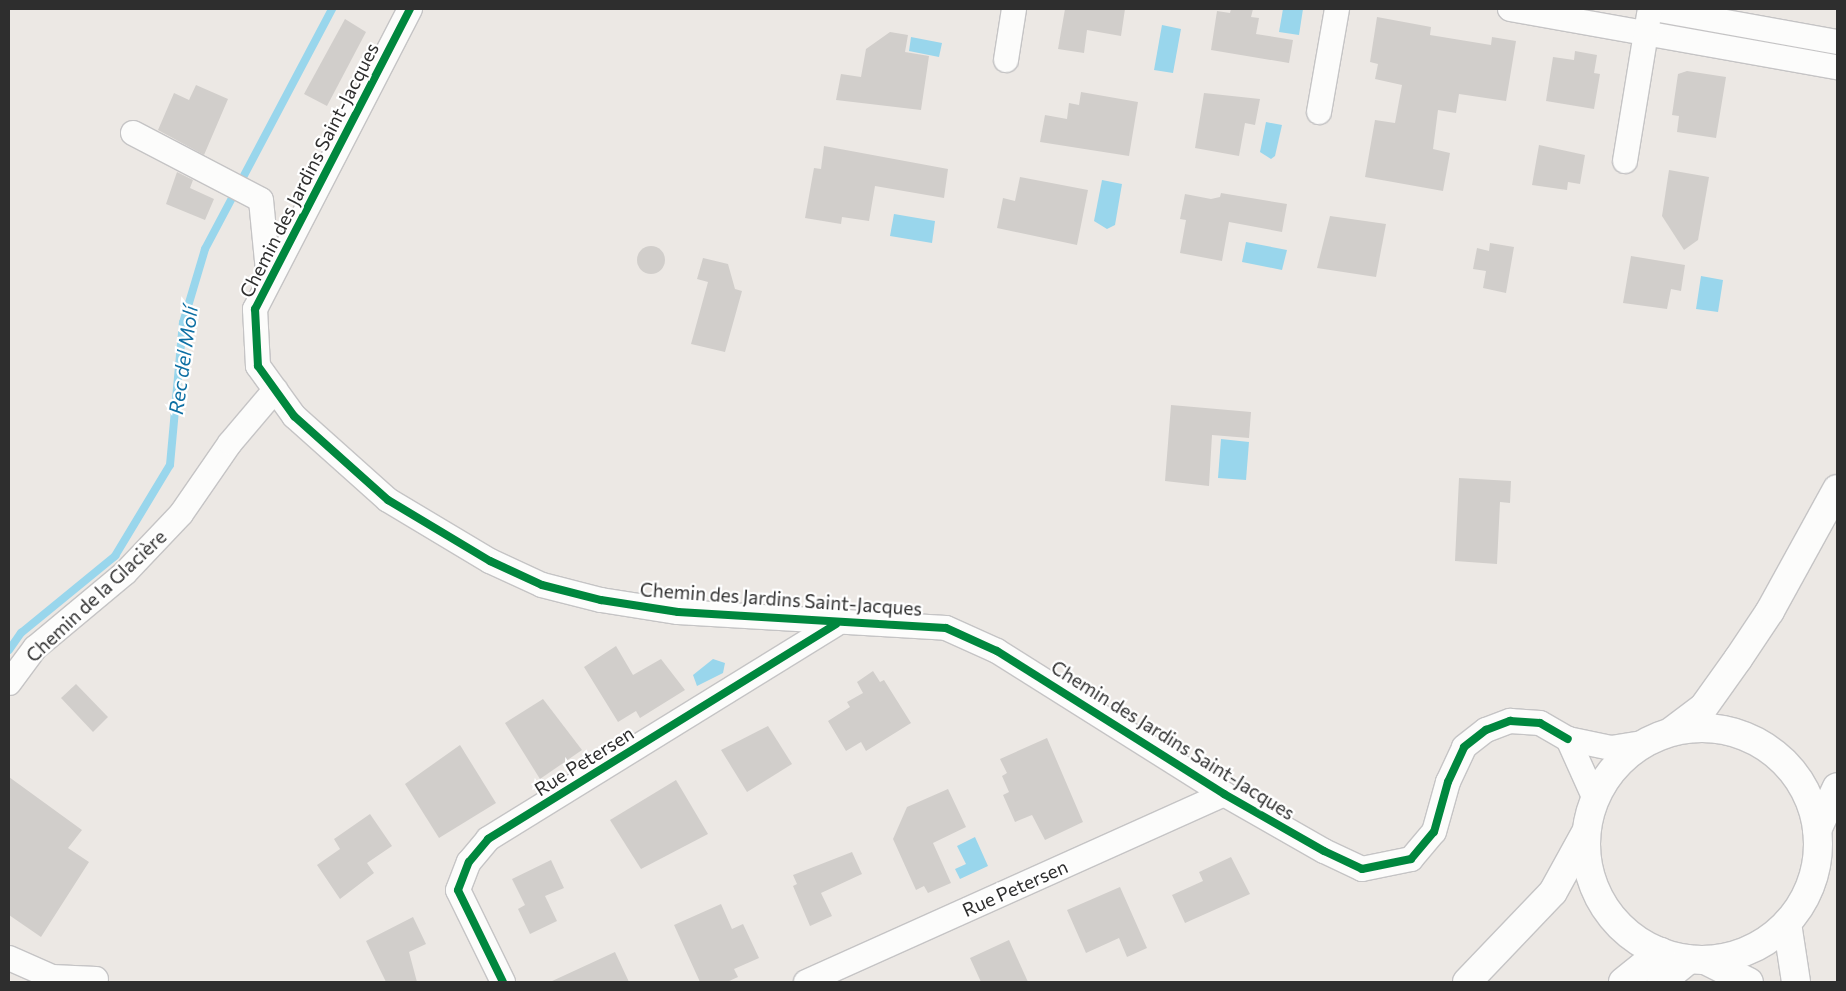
<!DOCTYPE html>
<html>
<head>
<meta charset="utf-8">
<style>
  body { margin:0 }
  #map { position:relative; width:1846px; height:991px; overflow:hidden; background:#ece8e4; font-family:Commissioner,sans-serif }
  div>[style] { position:absolute }
  .water>* { inset:0; background:#99d6ec }
  .stream>* { height:8px; margin:-4px; padding:0 4px; transform-origin:4px; border-radius:4px; background:#99d6ec }
  .building>* { inset:0; background:#d1cecb }
  .round { border-radius:50% }
  .roads { filter:drop-shadow(1px 0 #c5c4c5) drop-shadow(-1px 0 #c5c4c5) drop-shadow(0 1px #c5c4c5) drop-shadow(0 -1px #c5c4c5) }
  .street>* { height:24px; margin:-12px; padding:0 12px; transform-origin:12px; border-radius:12px; background:#fcfcfb }
  .secondary>* { height:28px; margin:-14px; padding:0 14px; transform-origin:14px; border-radius:14px; background:#fcfcfb }
  .secondary>.ring { margin:-14px; padding:0; box-sizing:content-box; background:none; border:28px solid #fcfcfb; border-radius:50% }
  .cycleway>* { height:8px; margin:-4px; padding:0 4px; transform-origin:4px; border-radius:4px; background:#00873e }
  span { translate:-50% -50%; white-space:nowrap; text-align:center; line-height:1.15; -webkit-text-stroke:4.5px #fff; paint-order:stroke }
  .street-label { font-size:19px; color:#2e2e2e }
  .water-label { font-size:20px; color:#0d6fa3; font-style:italic }
  .frame { position:absolute; inset:0; border:10px solid #2e2e2e; pointer-events:none }
</style>
</head>
<body>
<div id="map">
  <div class="water">
    <div style="clip-path:polygon(1283px 9px,1303px 9px,1299px 35px,1279px 32px)"></div>
    <div style="clip-path:polygon(1162px 25px,1181px 29px,1173px 73px,1154px 70px)"></div>
    <div style="clip-path:polygon(911px 37px,942px 43px,939px 57px,909px 51px)"></div>
    <div style="clip-path:polygon(1266px 122px,1282px 125px,1275px 156px,1271px 159px,1260px 152px)"></div>
    <div style="clip-path:polygon(1102px 180px,1122px 184px,1115px 225px,1107px 229px,1094px 221px)"></div>
    <div style="clip-path:polygon(894px 214px,935px 221px,932px 243px,890px 236px)"></div>
    <div style="clip-path:polygon(1246px 242px,1287px 250px,1282px 270px,1242px 262px)"></div>
    <div style="clip-path:polygon(1701px 276px,1723px 280px,1718px 312px,1696px 309px)"></div>
    <div style="clip-path:polygon(1221px 439px,1249px 442px,1246px 480px,1218px 478px)"></div>
    <div style="clip-path:polygon(713px 659px,725px 663px,723px 673px,697px 686px,693px 675px)"></div>
    <div style="clip-path:polygon(975px 837px,988px 866px,960px 879px,955px 869px,966px 864px,957px 846px)"></div>
  </div>
  <div class="stream">
    <div style="left:9px;top:650px;width:21px;rotate:-55deg"></div>
    <div style="left:21px;top:633px;width:122px;rotate:-39.3deg"></div>
    <div style="left:115px;top:556px;width:106px;rotate:-58.9deg"></div>
    <div style="left:170px;top:465px;width:143px;rotate:-84.8deg"></div>
    <div style="left:183px;top:323px;width:77px;rotate:-73.4deg"></div>
    <div style="left:205px;top:249px;width:272px;rotate:-62.1deg"></div>
  </div>
  <div class="building">
    <div style="clip-path:polygon(1065px 9px,1125px 9px,1121px 36px,1087px 30px,1084px 53px,1058px 49px)"></div>
    <div style="clip-path:polygon(1231px 9px,1253px 9px,1251px 17px,1259px 18px,1256px 34px,1293px 40px,1289px 63px,1211px 50px,1217px 11px,1230px 13px)"></div>
    <div style="clip-path:polygon(1377px 17px,1431px 27px,1430px 35px,1491px 45px,1492px 37px,1516px 41px,1506px 101px,1459px 94px,1456px 113px,1438px 110px,1433px 149px,1450px 153px,1443px 191px,1365px 177px,1375px 120px,1395px 123px,1402px 85px,1375px 79px,1378px 64px,1370px 62px)"></div>
    <div style="clip-path:polygon(345px 19px,366px 32px,327px 106px,304px 94px)"></div>
    <div style="clip-path:polygon(890px 32px,908px 35px,905px 52px,929px 56px,921px 110px,836px 100px,841px 74px,861px 77px,866px 49px)"></div>
    <div style="clip-path:polygon(1575px 51px,1597px 55px,1594px 73px,1600px 74px,1594px 109px,1546px 101px,1553px 57px,1574px 60px)"></div>
    <div style="clip-path:polygon(1687px 71px,1726px 77px,1716px 138px,1677px 132px,1679px 116px,1672px 115px,1678px 74px)"></div>
    <div style="clip-path:polygon(196px 85px,228px 99px,204px 155px,158px 130px,174px 93px,189px 100px)"></div>
    <div style="clip-path:polygon(1081px 92px,1138px 102px,1129px 156px,1040px 142px,1045px 115px,1067px 119px,1069px 103px,1079px 105px)"></div>
    <div style="clip-path:polygon(1204px 93px,1260px 99px,1255px 125px,1245px 123px,1239px 156px,1195px 148px)"></div>
    <div style="clip-path:polygon(1539px 145px,1585px 155px,1580px 184px,1568px 182px,1567px 190px,1532px 185px)"></div>
    <div style="clip-path:polygon(824px 146px,948px 169px,944px 198px,875px 186px,869px 221px,842px 217px,841px 224px,805px 218px,814px 168px,821px 169px)"></div>
    <div style="clip-path:polygon(1669px 170px,1709px 177px,1698px 240px,1684px 250px,1662px 216px)"></div>
    <div style="clip-path:polygon(177px 172px,193px 180px,190px 188px,214px 199px,205px 220px,166px 204px)"></div>
    <div style="clip-path:polygon(1020px 177px,1088px 190px,1077px 245px,997px 228px,1003px 198px,1015px 201px)"></div>
    <div style="clip-path:polygon(1221px 193px,1287px 204px,1282px 232px,1229px 222px,1222px 261px,1180px 253px,1186px 220px,1180px 219px,1185px 194px,1211px 199px,1220px 197px)"></div>
    <div style="clip-path:polygon(1330px 216px,1386px 224px,1376px 277px,1317px 268px)"></div>
    <div style="clip-path:polygon(1490px 243px,1514px 247px,1506px 293px,1483px 288px,1486px 271px,1473px 269px,1477px 248px,1489px 251px)"></div>
    <div class="round" style="left:637px;top:246px;width:28px;height:28px"></div>
    <div style="clip-path:polygon(1631px 256px,1685px 265px,1681px 291px,1671px 289px,1667px 309px,1623px 303px)"></div>
    <div style="clip-path:polygon(703px 258px,728px 264px,735px 289px,742px 291px,725px 352px,691px 344px,708px 282px,697px 279px)"></div>
    <div style="clip-path:polygon(1171px 405px,1251px 412px,1249px 438px,1212px 435px,1209px 486px,1165px 481px)"></div>
    <div style="clip-path:polygon(1459px 478px,1511px 481px,1510px 503px,1500px 502px,1497px 564px,1455px 561px)"></div>
    <div style="clip-path:polygon(616px 646px,633px 675px,661px 659px,685px 690px,640px 718px,636px 711px,618px 722px,584px 667px)"></div>
    <div style="clip-path:polygon(873px 671px,880px 682px,884px 680px,911px 723px,866px 751px,861px 742px,846px 751px,828px 721px,850px 707px,847px 702px,863px 693px,857px 682px)"></div>
    <div style="clip-path:polygon(76px 684px,108px 717px,93px 732px,61px 698px)"></div>
    <div style="clip-path:polygon(543px 699px,582px 750px,540px 779px,505px 723px)"></div>
    <div style="clip-path:polygon(768px 726px,792px 764px,747px 792px,721px 750px)"></div>
    <div style="clip-path:polygon(1047px 738px,1083px 822px,1045px 840px,1032px 815px,1015px 822px,1003px 795px,1009px 792px,1002px 776px,1007px 773px,1000px 759px)"></div>
    <div style="clip-path:polygon(460px 745px,496px 803px,439px 838px,405px 784px)"></div>
    <div style="clip-path:polygon(9px 777px,82px 830px,68px 848px,89px 862px,41px 937px,9px 915px)"></div>
    <div style="clip-path:polygon(676px 780px,708px 834px,641px 869px,610px 820px)"></div>
    <div style="clip-path:polygon(948px 789px,966px 827px,933px 843px,951px 883px,928px 893px,924px 886px,916px 890px,893px 839px,907px 807px)"></div>
    <div style="clip-path:polygon(370px 814px,392px 846px,367px 863px,374px 873px,340px 899px,317px 865px,340px 849px,334px 839px)"></div>
    <div style="clip-path:polygon(852px 852px,862px 874px,821px 893px,832px 916px,810px 926px,793px 886px,797px 884px,793px 875px)"></div>
    <div style="clip-path:polygon(1231px 857px,1250px 894px,1185px 923px,1172px 895px,1203px 881px,1199px 872px)"></div>
    <div style="clip-path:polygon(551px 860px,564px 888px,545px 896px,557px 921px,530px 934px,518px 909px,525px 905px,512px 879px)"></div>
    <div style="clip-path:polygon(1120px 887px,1147px 948px,1127px 957px,1119px 938px,1086px 953px,1067px 910px)"></div>
    <div style="clip-path:polygon(721px 904px,732px 929px,743px 924px,759px 958px,734px 969px,738px 977px,727px 982px,700px 982px,674px 925px)"></div>
    <div style="clip-path:polygon(413px 917px,426px 944px,409px 952px,417px 982px,386px 982px,366px 941px)"></div>
    <div style="clip-path:polygon(1009px 940px,1028px 982px,981px 982px,970px 958px)"></div>
    <div style="clip-path:polygon(615px 952px,629px 982px,550px 982px)"></div>
  </div>
  <div class="roads">
    <div class="street">
      <div style="left:410px;top:9px;width:338px;rotate:117.3deg"></div>
      <div style="left:255px;top:309px;width:57px;rotate:87deg"></div>
      <div style="left:258px;top:366px;width:62px;rotate:54.2deg"></div>
      <div style="left:294px;top:416px;width:126px;rotate:41.8deg"></div>
      <div style="left:388px;top:500px;width:119px;rotate:30.9deg"></div>
      <div style="left:490px;top:561px;width:57px;rotate:24.8deg"></div>
      <div style="left:542px;top:585px;width:61px;rotate:14.3deg"></div>
      <div style="left:601px;top:600px;width:78px;rotate:8.9deg"></div>
      <div style="left:678px;top:612px;width:268px;rotate:3.4deg"></div>
      <div style="left:946px;top:628px;width:56px;rotate:24.3deg"></div>
      <div style="left:997px;top:651px;width:268px;rotate:32.2deg"></div>
      <div style="left:1224px;top:794px;width:115px;rotate:29.7deg"></div>
      <div style="left:1324px;top:851px;width:42px;rotate:25.3deg"></div>
      <div style="left:1362px;top:869px;width:50px;rotate:-11.5deg"></div>
      <div style="left:1411px;top:859px;width:35px;rotate:-50deg"></div>
      <div style="left:1434px;top:832px;width:52px;rotate:-74.4deg"></div>
      <div style="left:1448px;top:782px;width:38px;rotate:-65deg"></div>
      <div style="left:1464px;top:747px;width:28px;rotate:-38deg"></div>
      <div style="left:1486px;top:730px;width:26px;rotate:-21deg"></div>
      <div style="left:1510px;top:721px;width:30px;rotate:4deg"></div>
      <div style="left:1540px;top:723px;width:32px;rotate:30deg"></div>
      <div style="left:1510px;top:9px;width:332px;rotate:10.1deg"></div>
      <div style="left:1654px;top:9px;width:186px;rotate:10.2deg"></div>
      <div style="left:1006px;top:60px;width:52px;rotate:-81.1deg"></div>
      <div style="left:1319px;top:112px;width:105px;rotate:-80.1deg"></div>
      <div style="left:133px;top:133px;width:144px;rotate:27.6deg"></div>
      <div style="left:261px;top:200px;width:81px;rotate:84.4deg"></div>
      <div style="left:1625px;top:161px;width:149px;rotate:-80.7deg"></div>
      <div style="left:9px;top:683px;width:44px;rotate:-53.4deg"></div>
      <div style="left:35px;top:648px;width:117px;rotate:-39.8deg"></div>
      <div style="left:125px;top:573px;width:81px;rotate:-46.5deg"></div>
      <div style="left:181px;top:514px;width:86px;rotate:-55.4deg"></div>
      <div style="left:230px;top:443px;width:70px;rotate:-49.7deg"></div>
      <div style="left:1595px;top:799px;width:66px;rotate:-114.2deg"></div>
      <div style="left:1568px;top:739px;width:44px;rotate:11.8deg"></div>
      <div style="left:1611px;top:748px;width:33px;rotate:-9deg"></div>
      <div style="left:9px;top:958px;width:47px;rotate:23.8deg"></div>
      <div style="left:52px;top:977px;width:44px;rotate:2.6deg"></div>
      <div style="left:503px;top:982px;width:102px;rotate:-116.1deg"></div>
      <div style="left:458px;top:890px;width:30px;rotate:-69deg"></div>
      <div style="left:469px;top:862px;width:30px;rotate:-50deg"></div>
      <div style="left:488px;top:839px;width:409px;rotate:-31.7deg"></div>
      <div style="left:806px;top:982px;width:458px;rotate:-24.2deg"></div>
    </div>
    <div class="secondary">
      <div class="ring" style="left:1586px;top:728px;width:204px;height:204px"></div>
      <div style="left:1672px;top:731px;width:39px;rotate:-37deg"></div>
      <div style="left:1703px;top:708px;width:60px;rotate:-54.5deg"></div>
      <div style="left:1738px;top:659px;width:58px;rotate:-56.3deg"></div>
      <div style="left:1770px;top:611px;width:139px;rotate:-61.2deg"></div>
      <div style="left:1817px;top:830px;width:47px;rotate:-65.1deg"></div>
      <div style="left:1787px;top:923px;width:60px;rotate:81.3deg"></div>
      <div style="left:1705px;top:960px;width:49px;rotate:26.6deg"></div>
      <div style="left:1467px;top:982px;width:124px;rotate:-46.3deg"></div>
      <div style="left:1553px;top:892px;width:68px;rotate:-61.2deg"></div>
      <div style="left:1623px;top:982px;width:48px;rotate:-39deg"></div>
      <div style="left:1661px;top:982px;width:36px;rotate:-39deg"></div>
    </div>
  </div>
  <div class="cycleway">
    <div style="left:410px;top:9px;width:338px;rotate:117.3deg"></div>
    <div style="left:255px;top:309px;width:57px;rotate:87deg"></div>
    <div style="left:258px;top:366px;width:62px;rotate:54.2deg"></div>
    <div style="left:294px;top:416px;width:126px;rotate:41.8deg"></div>
    <div style="left:388px;top:500px;width:119px;rotate:30.9deg"></div>
    <div style="left:490px;top:561px;width:57px;rotate:24.8deg"></div>
    <div style="left:542px;top:585px;width:61px;rotate:14.3deg"></div>
    <div style="left:601px;top:600px;width:78px;rotate:8.9deg"></div>
    <div style="left:678px;top:612px;width:268px;rotate:3.4deg"></div>
    <div style="left:946px;top:628px;width:56px;rotate:24.3deg"></div>
    <div style="left:997px;top:651px;width:268px;rotate:32.2deg"></div>
    <div style="left:1224px;top:794px;width:115px;rotate:29.7deg"></div>
    <div style="left:1324px;top:851px;width:42px;rotate:25.3deg"></div>
    <div style="left:1362px;top:869px;width:50px;rotate:-11.5deg"></div>
    <div style="left:1411px;top:859px;width:35px;rotate:-50deg"></div>
    <div style="left:1434px;top:832px;width:52px;rotate:-74.4deg"></div>
    <div style="left:1448px;top:782px;width:38px;rotate:-65deg"></div>
    <div style="left:1464px;top:747px;width:28px;rotate:-38deg"></div>
    <div style="left:1486px;top:730px;width:26px;rotate:-21deg"></div>
    <div style="left:1510px;top:721px;width:30px;rotate:4deg"></div>
    <div style="left:1540px;top:723px;width:32px;rotate:30deg"></div>
    <div style="left:503px;top:982px;width:102px;rotate:-116.1deg"></div>
    <div style="left:458px;top:890px;width:30px;rotate:-69deg"></div>
    <div style="left:469px;top:862px;width:30px;rotate:-50deg"></div>
    <div style="left:488px;top:839px;width:409px;rotate:-31.7deg"></div>
  </div>
  <div class="street-label">
    <span style="left:309px;top:170px;rotate:-63deg">Chemin des Jardins Saint-Jacques</span>
    <span style="left:96px;top:596px;rotate:-43deg">Chemin de la Glacière</span>
    <span style="left:781px;top:599px;rotate:4deg">Chemin des Jardins Saint-Jacques</span>
    <span style="left:1173px;top:740px;rotate:32deg">Chemin des Jardins Saint-Jacques</span>
    <span style="left:584px;top:761px;rotate:-32deg">Rue Petersen</span>
    <span style="left:1015px;top:888px;rotate:-24deg">Rue Petersen</span>
  </div>
  <div class="water-label">
    <span style="left:183px;top:360px;rotate:-82deg">Rec del Molí</span>
  </div>
  <div class="frame"></div>
</div>
</body>
</html>
